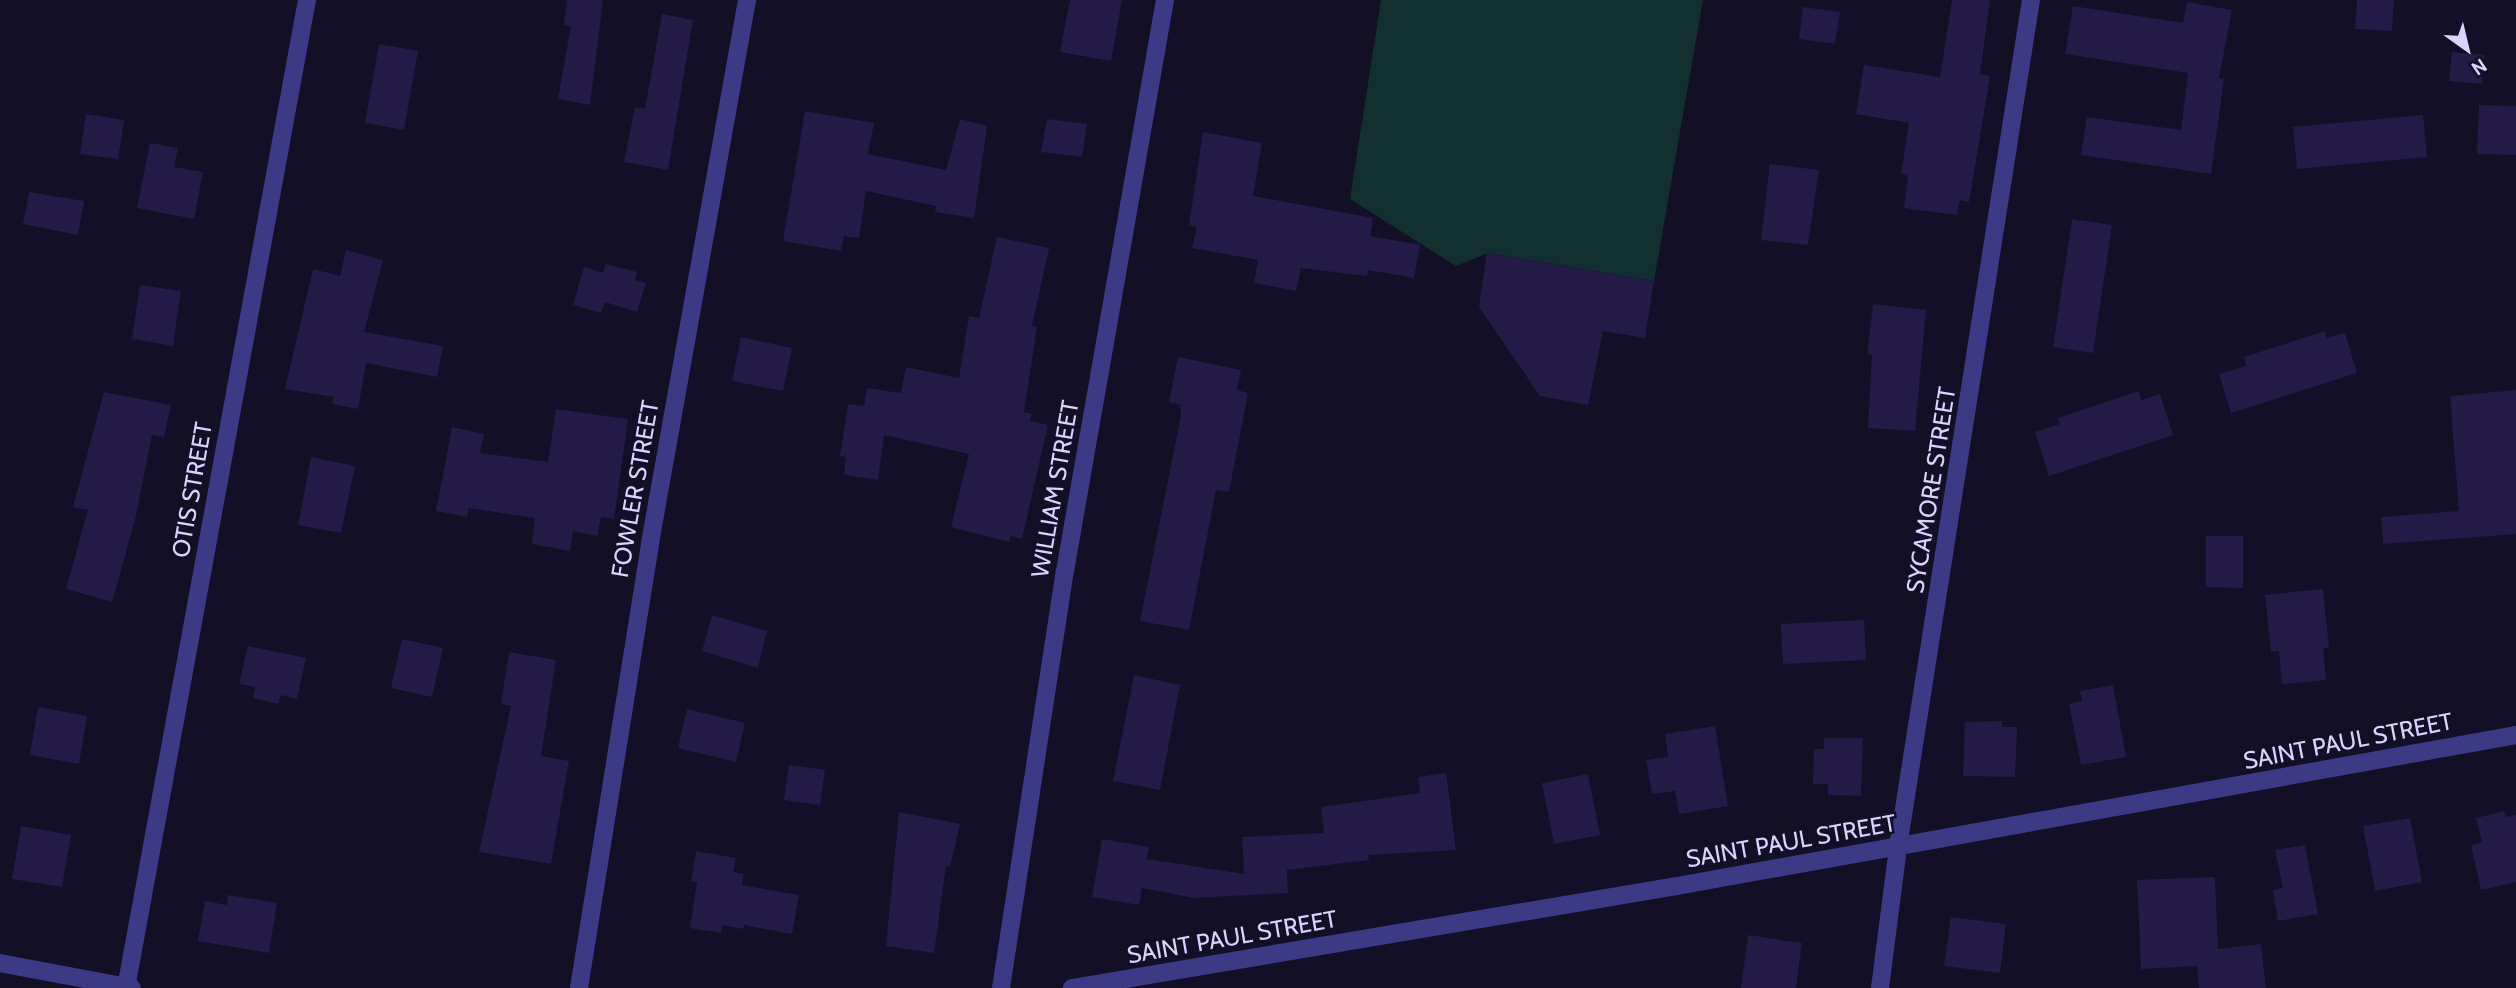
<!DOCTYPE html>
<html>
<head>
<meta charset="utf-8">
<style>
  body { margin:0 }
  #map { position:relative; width:2516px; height:988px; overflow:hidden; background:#130f26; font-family:Cabin,sans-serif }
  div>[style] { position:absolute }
  .green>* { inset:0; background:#12302f }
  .building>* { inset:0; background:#241b47 }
  .minor>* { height:18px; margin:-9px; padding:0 9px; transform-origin:9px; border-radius:9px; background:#3d3a85 }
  span { translate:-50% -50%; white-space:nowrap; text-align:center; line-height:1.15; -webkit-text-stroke:5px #130f26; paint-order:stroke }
  .street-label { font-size:24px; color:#d9d4ff }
  .north { position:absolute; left:2432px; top:14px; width:70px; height:70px; -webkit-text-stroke:5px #130f26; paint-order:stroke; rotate:146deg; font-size:19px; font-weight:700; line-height:28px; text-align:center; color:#d9d4ff }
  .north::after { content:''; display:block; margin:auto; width:24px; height:32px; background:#d9d4ff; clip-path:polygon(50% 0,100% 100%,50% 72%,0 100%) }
</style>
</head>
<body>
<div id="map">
  <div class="green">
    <div style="clip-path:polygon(1381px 0,1703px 0,1654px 281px,1488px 253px,1456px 266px,1350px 199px)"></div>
  </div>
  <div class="building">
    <div style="clip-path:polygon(567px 0,603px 0,590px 105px,558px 99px,571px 26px,564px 25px)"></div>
    <div style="clip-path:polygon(1070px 0,1122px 0,1111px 61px,1060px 52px)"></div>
    <div style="clip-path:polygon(1952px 0,1990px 0,1980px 74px,1990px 76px,1969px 202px,1960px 200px,1957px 215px,1904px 208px,1908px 176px,1901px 174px,1909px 123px,1856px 114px,1864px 65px,1940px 77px)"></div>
    <div style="clip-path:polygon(2357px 0,2394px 0,2392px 31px,2355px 29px)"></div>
    <div style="clip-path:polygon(2187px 2px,2232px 10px,2219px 78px,2224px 79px,2211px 174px,2081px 155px,2087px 117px,2181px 130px,2188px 73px,2065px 54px,2073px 6px,2183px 23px)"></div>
    <div style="clip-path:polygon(1803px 7px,1840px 12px,1835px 44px,1799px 39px)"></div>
    <div style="clip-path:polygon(662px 14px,693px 20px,668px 170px,624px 162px,635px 107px,645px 109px)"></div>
    <div style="clip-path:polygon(379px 44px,418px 51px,404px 130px,365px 123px)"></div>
    <div style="clip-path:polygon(2452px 52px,2484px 55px,2482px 84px,2449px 81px)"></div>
    <div style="clip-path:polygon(2479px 105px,2516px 106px,2516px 155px,2477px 154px)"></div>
    <div style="clip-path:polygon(805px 111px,874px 123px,868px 154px,946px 170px,960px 119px,987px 126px,974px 218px,935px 212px,936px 206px,866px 191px,859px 238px,844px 236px,841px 251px,783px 241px)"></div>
    <div style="clip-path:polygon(86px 114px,124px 120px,118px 159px,80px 154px)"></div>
    <div style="clip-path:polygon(2423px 115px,2427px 157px,2297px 169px,2293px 127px)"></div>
    <div style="clip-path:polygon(1047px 119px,1087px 124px,1082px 157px,1041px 152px)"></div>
    <div style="clip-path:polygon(1203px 132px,1262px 143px,1253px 196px,1373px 218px,1370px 236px,1420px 245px,1414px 278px,1368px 270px,1367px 276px,1301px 268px,1296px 291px,1254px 283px,1258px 260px,1192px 248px,1197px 227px,1189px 225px)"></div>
    <div style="clip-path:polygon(150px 143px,178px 148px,174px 167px,203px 172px,194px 219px,137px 208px)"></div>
    <div style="clip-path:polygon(1770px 164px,1819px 170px,1808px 245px,1761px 240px)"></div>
    <div style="clip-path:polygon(29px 192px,84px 201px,78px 235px,23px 224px)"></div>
    <div style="clip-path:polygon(2072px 219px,2112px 225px,2093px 353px,2053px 347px)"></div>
    <div style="clip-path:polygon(997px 237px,1049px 248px,1032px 326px,1037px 327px,1024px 412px,1032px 414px,1030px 421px,1048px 425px,1022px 539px,1011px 536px,1009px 542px,951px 527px,969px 454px,884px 435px,878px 480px,844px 475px,846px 457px,840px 456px,848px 404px,864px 406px,867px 388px,901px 393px,906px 367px,959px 378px,969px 316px,979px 318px)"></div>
    <div style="clip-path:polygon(346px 250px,383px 260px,364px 332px,443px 346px,437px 377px,366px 363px,358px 409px,332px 404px,333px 397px,285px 389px,313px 269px,340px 276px)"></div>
    <div style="clip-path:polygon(1487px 253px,1654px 281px,1645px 338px,1603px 331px,1588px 405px,1540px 396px,1479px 307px)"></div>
    <div style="clip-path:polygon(606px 264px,637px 272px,635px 280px,646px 283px,637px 312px,605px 302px,601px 313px,573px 305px,584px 267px,603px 273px)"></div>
    <div style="clip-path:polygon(140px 285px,181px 291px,173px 346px,132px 339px)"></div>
    <div style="clip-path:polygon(1873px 304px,1926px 310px,1915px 431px,1868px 428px,1872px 355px,1867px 354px)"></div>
    <div style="clip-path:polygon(2325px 331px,2327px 338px,2345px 333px,2357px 373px,2231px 413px,2219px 374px,2246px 366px,2244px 357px)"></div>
    <div style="clip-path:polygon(741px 337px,792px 348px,783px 391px,732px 381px)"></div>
    <div style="clip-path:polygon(1178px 357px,1241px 370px,1237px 390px,1248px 393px,1229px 492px,1216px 490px,1189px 630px,1140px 621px,1181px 415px,1180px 405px,1169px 402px)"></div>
    <div style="clip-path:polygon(2516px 390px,2516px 534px,2383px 544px,2381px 517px,2459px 511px,2450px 396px)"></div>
    <div style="clip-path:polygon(2139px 391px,2141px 400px,2160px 394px,2173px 435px,2049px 476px,2035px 432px,2060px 424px,2058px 418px)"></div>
    <div style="clip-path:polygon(104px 392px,171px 405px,164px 437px,152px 435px,135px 520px,112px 602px,66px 589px,88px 510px,73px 507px)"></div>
    <div style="clip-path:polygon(556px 409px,628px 419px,614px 519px,601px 517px,597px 536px,573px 531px,570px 551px,532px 544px,535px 518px,469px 508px,467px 517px,436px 511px,452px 427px,484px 434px,480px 453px,548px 462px)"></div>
    <div style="clip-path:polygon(311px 457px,355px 466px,341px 533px,298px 525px)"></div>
    <div style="clip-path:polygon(2206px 536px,2243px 536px,2243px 588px,2206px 587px)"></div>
    <div style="clip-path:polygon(2323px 589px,2329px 648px,2323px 648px,2326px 680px,2282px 684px,2279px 651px,2271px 652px,2265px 595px)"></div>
    <div style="clip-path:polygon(712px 615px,767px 631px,758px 668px,702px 651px)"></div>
    <div style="clip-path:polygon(1864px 620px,1866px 660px,1783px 664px,1781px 624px)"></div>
    <div style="clip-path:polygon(402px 639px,443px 648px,432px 697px,391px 688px)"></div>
    <div style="clip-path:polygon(248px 646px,306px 658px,297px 699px,281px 695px,278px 704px,253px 698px,255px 687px,239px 684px)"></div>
    <div style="clip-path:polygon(509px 652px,556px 660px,541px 756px,569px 761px,551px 864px,479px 852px,511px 706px,501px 704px)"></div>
    <div style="clip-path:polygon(1134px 675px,1180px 685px,1160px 790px,1113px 781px)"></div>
    <div style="clip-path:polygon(2113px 685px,2126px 757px,2081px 765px,2069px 704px,2082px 701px,2080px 691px)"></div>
    <div style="clip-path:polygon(38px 707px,87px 716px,79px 764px,30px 755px)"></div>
    <div style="clip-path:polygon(687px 709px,745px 723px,736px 762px,678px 748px)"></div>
    <div style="clip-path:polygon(2002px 721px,2002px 727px,2017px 727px,2015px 777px,1963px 776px,1965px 722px)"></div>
    <div style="clip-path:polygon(1715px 726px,1728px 806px,1679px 814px,1675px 791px,1652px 794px,1646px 760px,1668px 757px,1665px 734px)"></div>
    <div style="clip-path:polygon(1824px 738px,1863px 738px,1861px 796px,1828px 795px,1828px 784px,1813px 784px,1814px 749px,1824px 749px)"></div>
    <div style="clip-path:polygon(789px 765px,825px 770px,820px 805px,784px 800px)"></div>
    <div style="clip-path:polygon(1446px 773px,1456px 850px,1368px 855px,1369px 860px,1287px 870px,1288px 893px,1194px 898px,1142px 888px,1139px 905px,1092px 897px,1102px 839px,1149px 847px,1147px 859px,1244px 874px,1242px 837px,1324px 833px,1321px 807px,1420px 793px,1418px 777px)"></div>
    <div style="clip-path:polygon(1588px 774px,1600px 835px,1554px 844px,1542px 783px)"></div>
    <div style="clip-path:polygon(2504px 811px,2506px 817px,2516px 815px,2516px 882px,2481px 890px,2471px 845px,2482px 842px,2476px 818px)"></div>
    <div style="clip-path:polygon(899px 812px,960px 824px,950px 867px,946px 866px,934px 953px,886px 946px)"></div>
    <div style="clip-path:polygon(2410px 818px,2422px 882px,2375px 891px,2363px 826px)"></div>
    <div style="clip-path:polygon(21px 826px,71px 835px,62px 887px,12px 879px)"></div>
    <div style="clip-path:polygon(2305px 845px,2318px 914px,2278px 921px,2273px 890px,2283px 888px,2275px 850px)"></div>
    <div style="clip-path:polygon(696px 851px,736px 858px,733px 872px,744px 874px,742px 885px,799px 895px,792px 934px,744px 925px,743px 929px,722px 925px,721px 933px,690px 928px,697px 882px,691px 882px)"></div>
    <div style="clip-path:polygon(2215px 877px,2218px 949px,2261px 944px,2266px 988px,2199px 988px,2197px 966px,2141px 969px,2137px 880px)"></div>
    <div style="clip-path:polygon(228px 895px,277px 903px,269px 953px,198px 941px,205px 901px,227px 905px)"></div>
    <div style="clip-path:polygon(1951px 917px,2006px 924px,2000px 973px,1944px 966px)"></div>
    <div style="clip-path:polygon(1748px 935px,1802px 943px,1796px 988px,1741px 988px)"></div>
  </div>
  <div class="minor">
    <div style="left:0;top:963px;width:134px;rotate:10.7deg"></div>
    <div style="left:126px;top:988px;width:1004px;rotate:-79.62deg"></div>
    <div style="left:579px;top:988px;width:451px;rotate:-80.9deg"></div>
    <div style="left:650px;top:543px;width:552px;rotate:-79.87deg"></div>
    <div style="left:1001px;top:988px;width:422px;rotate:-81.3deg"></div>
    <div style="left:1065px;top:571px;width:580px;rotate:-80.07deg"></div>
    <div style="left:1072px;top:988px;width:614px;rotate:-9.57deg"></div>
    <div style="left:1677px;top:886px;width:852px;rotate:-10.2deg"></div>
    <div style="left:1880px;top:988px;width:142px;rotate:-82.7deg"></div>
    <div style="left:1898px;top:847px;width:857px;rotate:-81.08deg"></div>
  </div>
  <div class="street-label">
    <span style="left:635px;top:489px;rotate:-80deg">FOWLER STREET</span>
    <span style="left:1055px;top:489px;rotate:-80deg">WILLIAM STREET</span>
    <span style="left:192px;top:490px;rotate:-80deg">OTIS STREET</span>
    <span style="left:1931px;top:490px;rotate:-81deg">SYCAMORE STREET</span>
    <span style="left:2348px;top:741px;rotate:-11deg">SAINT PAUL STREET</span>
    <span style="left:1791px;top:841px;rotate:-10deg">SAINT PAUL STREET</span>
    <span style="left:1232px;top:937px;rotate:-10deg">SAINT PAUL STREET</span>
  </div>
  <div class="north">N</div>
</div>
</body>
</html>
